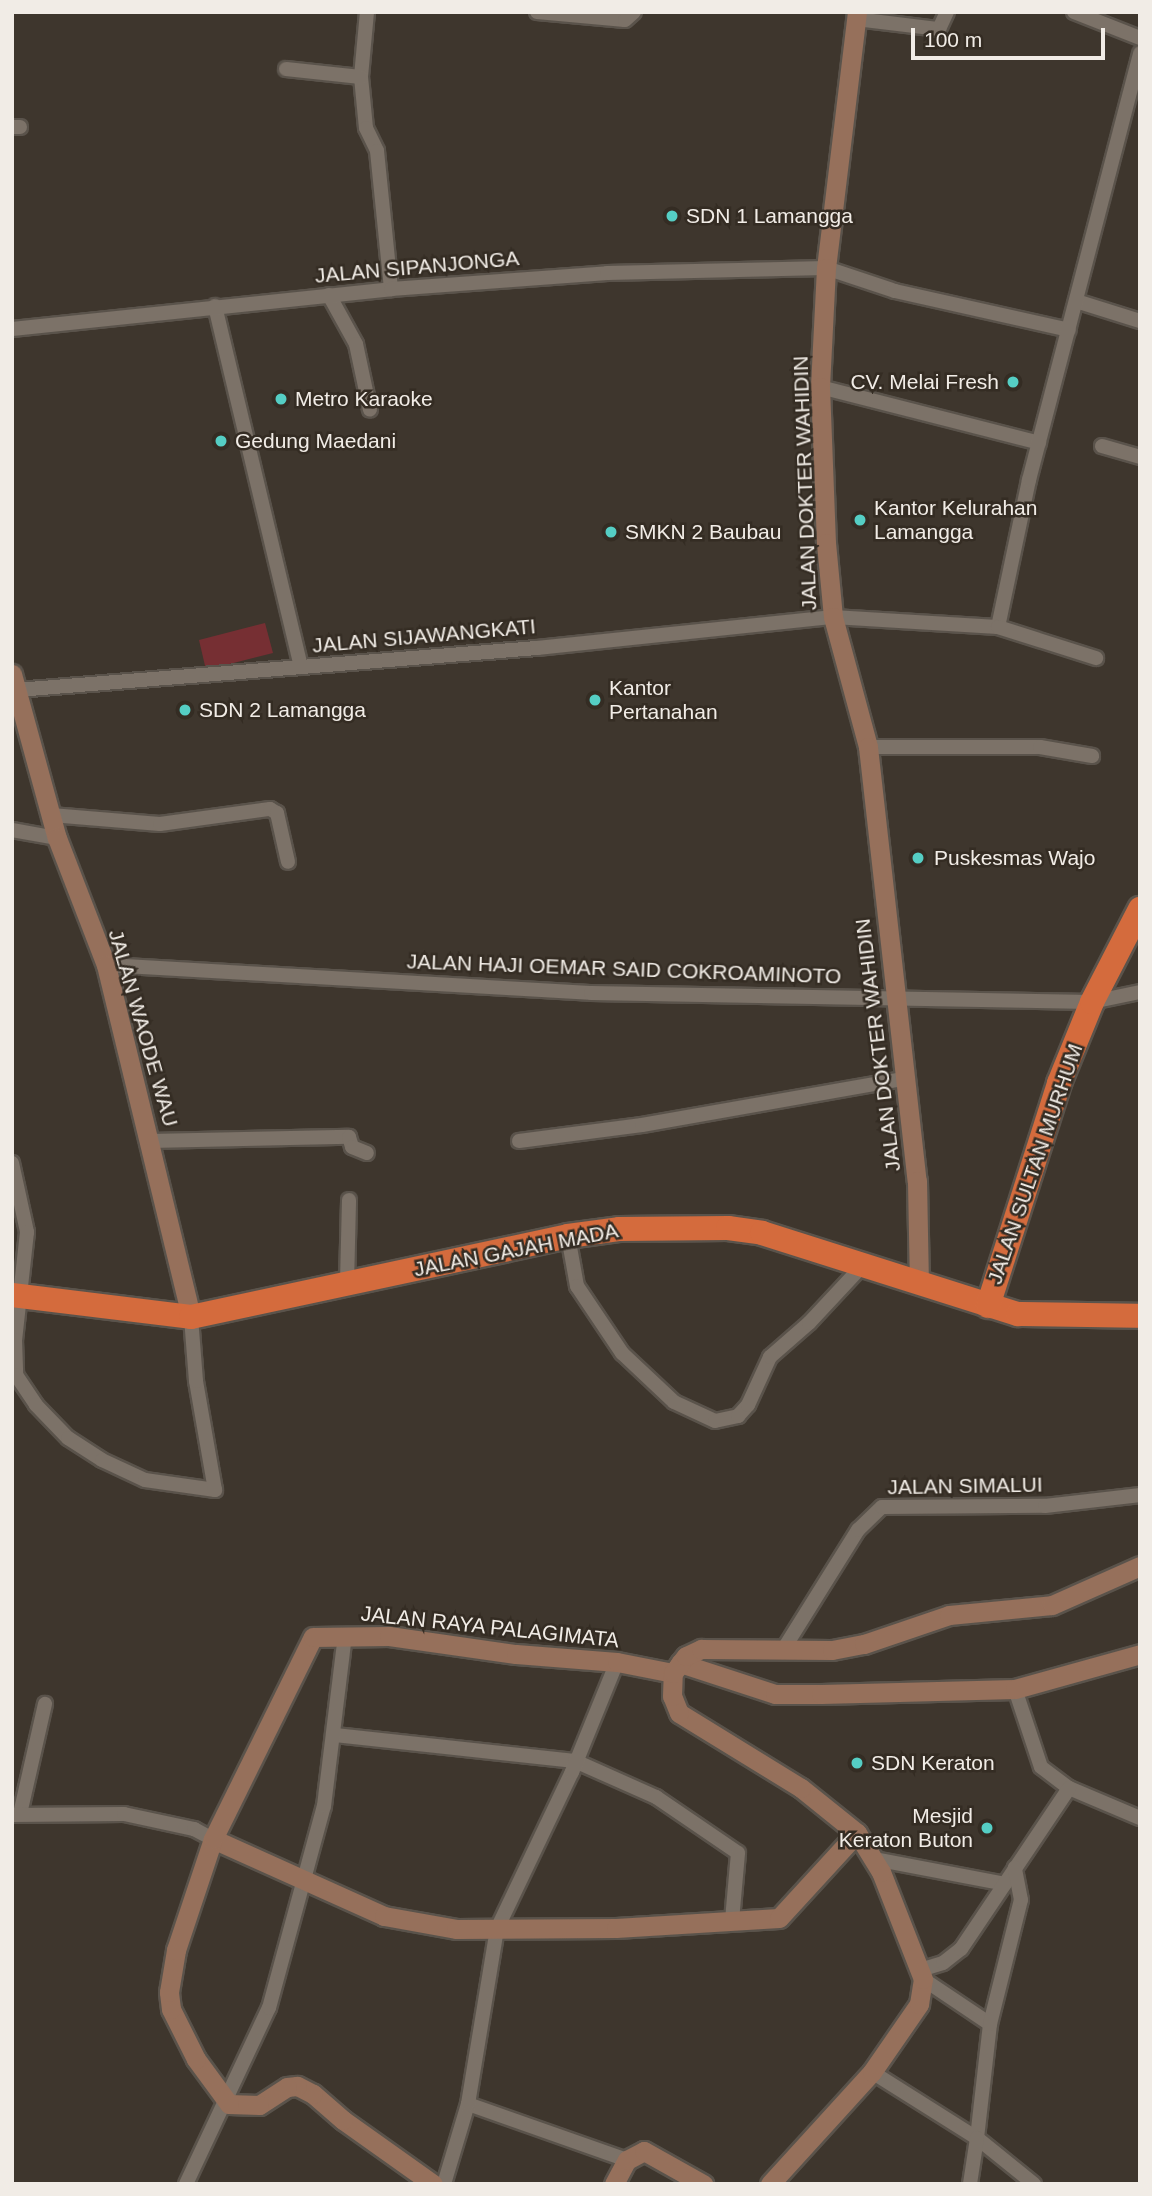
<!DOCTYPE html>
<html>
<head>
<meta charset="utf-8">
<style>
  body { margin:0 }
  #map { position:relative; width:1152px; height:2196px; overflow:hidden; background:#3e362d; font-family:Helvetica,sans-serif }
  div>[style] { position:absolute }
  .green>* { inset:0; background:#762f33 }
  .roads { filter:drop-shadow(2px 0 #5a534b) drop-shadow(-2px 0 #5a534b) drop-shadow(0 2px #5a534b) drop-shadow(0 -2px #5a534b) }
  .street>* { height:14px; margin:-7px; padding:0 7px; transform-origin:7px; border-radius:7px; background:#7c7268 }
  .secondary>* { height:19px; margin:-9.5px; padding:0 9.5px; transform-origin:9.5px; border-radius:9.5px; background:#96705b }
  .highway>* { height:24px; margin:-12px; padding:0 12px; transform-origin:12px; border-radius:12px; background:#d46b3d }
  .dots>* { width:19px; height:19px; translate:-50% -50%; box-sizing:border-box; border:4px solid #342c23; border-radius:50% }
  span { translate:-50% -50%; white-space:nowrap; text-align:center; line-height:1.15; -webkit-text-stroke:5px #342c23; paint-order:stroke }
  .poi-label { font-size:21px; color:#f1ece6 }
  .left { translate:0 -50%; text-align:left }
  .right { translate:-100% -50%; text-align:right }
  .street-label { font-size:21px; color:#f1ece6 }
  .frame { position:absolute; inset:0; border:14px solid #f1ece6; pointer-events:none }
  .scale { position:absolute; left:911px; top:28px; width:194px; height:32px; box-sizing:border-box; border:4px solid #f1ece6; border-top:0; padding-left:9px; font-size:21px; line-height:24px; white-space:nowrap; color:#f1ece6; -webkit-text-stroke:5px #342c23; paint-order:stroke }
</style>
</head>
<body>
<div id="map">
  <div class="green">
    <div style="clip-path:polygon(265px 623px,273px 653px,206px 670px,199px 640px)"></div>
  </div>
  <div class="roads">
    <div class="street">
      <div style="left:367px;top:12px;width:65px;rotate:95.3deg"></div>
      <div style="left:361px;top:77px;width:51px;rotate:84.4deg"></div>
      <div style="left:366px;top:128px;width:25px;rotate:64deg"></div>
      <div style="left:377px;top:151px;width:139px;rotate:84.2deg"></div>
      <div style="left:537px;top:12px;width:88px;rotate:5.2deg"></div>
      <div style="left:625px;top:20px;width:12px;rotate:-42deg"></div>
      <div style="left:1074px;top:12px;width:71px;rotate:21.5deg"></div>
      <div style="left:856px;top:19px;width:84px;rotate:6.9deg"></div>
      <div style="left:939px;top:29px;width:19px;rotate:-65deg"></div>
      <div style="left:286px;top:69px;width:75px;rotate:6.1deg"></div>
      <div style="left:12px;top:127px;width:8px"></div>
      <div style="left:329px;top:295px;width:56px;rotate:61.1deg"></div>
      <div style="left:356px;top:344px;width:67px;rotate:78deg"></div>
      <div style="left:1076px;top:301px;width:67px;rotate:17.4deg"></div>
      <div style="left:215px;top:306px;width:371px;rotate:76.6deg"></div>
      <div style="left:12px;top:329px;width:381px;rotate:-6deg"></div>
      <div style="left:391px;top:289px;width:217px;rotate:-4.2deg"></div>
      <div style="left:607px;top:273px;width:219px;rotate:-1.3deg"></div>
      <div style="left:826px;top:268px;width:73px;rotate:18.4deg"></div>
      <div style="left:895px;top:291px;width:178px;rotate:12.6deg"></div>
      <div style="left:820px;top:387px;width:226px;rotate:14.3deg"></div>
      <div style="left:1102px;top:446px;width:40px;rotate:16deg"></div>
      <div style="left:998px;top:627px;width:150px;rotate:-78.1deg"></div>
      <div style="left:1029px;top:480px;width:441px;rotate:-75.4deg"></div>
      <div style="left:17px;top:690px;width:522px;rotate:-4.62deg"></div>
      <div style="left:537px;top:648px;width:298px;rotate:-6deg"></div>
      <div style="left:833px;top:617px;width:165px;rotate:3.5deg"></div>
      <div style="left:998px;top:627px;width:103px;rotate:17.6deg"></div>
      <div style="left:868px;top:747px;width:172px"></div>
      <div style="left:1040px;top:747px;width:53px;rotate:9.8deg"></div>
      <div style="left:51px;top:815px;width:109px;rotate:4.7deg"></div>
      <div style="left:160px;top:824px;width:111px;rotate:-7.8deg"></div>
      <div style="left:270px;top:809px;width:8px;rotate:30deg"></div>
      <div style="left:277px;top:813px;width:50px;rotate:77.3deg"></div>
      <div style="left:12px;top:830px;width:46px;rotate:10.1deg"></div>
      <div style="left:106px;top:965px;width:486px;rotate:3.3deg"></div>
      <div style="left:591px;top:993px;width:501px;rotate:1.03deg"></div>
      <div style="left:1092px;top:1002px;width:49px;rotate:-11.8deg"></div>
      <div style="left:150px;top:1141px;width:199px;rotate:-1.2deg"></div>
      <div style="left:349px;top:1137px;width:10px;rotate:73deg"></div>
      <div style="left:352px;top:1147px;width:16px;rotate:22deg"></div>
      <div style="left:519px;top:1141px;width:124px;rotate:-7.4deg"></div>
      <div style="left:642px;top:1125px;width:264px;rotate:-10deg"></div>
      <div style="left:12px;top:1163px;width:71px;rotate:77.7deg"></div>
      <div style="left:27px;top:1232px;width:109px;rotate:96.3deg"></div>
      <div style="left:15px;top:1340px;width:35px;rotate:88deg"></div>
      <div style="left:16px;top:1375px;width:36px;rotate:56deg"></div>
      <div style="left:36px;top:1405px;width:46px;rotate:45.9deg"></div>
      <div style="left:68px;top:1438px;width:40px;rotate:32.9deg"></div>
      <div style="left:102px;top:1460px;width:47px;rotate:24.9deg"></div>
      <div style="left:145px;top:1480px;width:71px;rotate:8.1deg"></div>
      <div style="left:215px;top:1490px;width:111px;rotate:-99.9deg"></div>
      <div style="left:196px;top:1381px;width:64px;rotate:-94.5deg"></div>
      <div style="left:568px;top:1236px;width:51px;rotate:79.8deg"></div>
      <div style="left:577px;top:1286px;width:81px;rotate:56.1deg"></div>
      <div style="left:622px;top:1353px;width:71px;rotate:43.3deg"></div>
      <div style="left:674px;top:1402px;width:45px;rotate:24.9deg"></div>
      <div style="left:715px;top:1421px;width:24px;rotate:-12deg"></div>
      <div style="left:738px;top:1416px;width:15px;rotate:-48deg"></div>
      <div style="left:748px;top:1405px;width:53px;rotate:-65.4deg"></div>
      <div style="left:770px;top:1357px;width:52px;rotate:-41.1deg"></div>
      <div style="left:809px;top:1323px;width:81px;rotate:-47deg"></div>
      <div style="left:347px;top:1283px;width:83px;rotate:-88.6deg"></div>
      <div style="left:783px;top:1650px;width:142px;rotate:-58deg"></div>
      <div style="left:858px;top:1530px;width:33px;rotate:-44deg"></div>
      <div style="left:882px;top:1507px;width:163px;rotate:-0.4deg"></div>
      <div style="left:1045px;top:1506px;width:96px;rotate:-6.6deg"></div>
      <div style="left:1015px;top:1689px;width:82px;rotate:71.6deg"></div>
      <div style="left:1041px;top:1767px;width:35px;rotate:37deg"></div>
      <div style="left:1069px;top:1788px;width:77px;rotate:22.9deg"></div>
      <div style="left:335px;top:1735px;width:241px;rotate:6.2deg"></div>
      <div style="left:575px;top:1761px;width:89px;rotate:24deg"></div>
      <div style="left:656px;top:1797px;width:99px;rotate:34.3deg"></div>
      <div style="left:738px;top:1853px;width:67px;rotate:95.1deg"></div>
      <div style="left:20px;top:1814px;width:113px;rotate:-77.2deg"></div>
      <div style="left:12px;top:1815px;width:112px;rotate:-0.5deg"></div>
      <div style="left:124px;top:1814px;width:72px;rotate:12.1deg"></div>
      <div style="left:194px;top:1829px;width:21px;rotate:28deg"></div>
      <div style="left:874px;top:1859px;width:133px;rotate:10.8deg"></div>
      <div style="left:920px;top:1970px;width:24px;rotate:-17deg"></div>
      <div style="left:943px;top:1963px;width:23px;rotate:-38deg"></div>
      <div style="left:961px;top:1949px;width:194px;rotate:-56.1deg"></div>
      <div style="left:923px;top:1979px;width:81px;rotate:33.9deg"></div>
      <div style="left:990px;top:2024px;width:115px;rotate:96.5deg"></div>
      <div style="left:977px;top:2138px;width:73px;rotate:38.9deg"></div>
      <div style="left:990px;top:2024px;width:128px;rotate:-76deg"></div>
      <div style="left:1021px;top:1900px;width:33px;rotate:-101deg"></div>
      <div style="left:872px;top:2072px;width:124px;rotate:32.2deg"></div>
      <div style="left:977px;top:2138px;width:47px;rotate:98.7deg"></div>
      <div style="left:468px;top:2104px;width:169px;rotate:19.4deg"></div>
      <div style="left:186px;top:2184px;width:195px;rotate:-64.8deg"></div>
      <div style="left:269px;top:2008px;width:209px;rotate:-74.8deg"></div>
      <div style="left:324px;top:1806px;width:171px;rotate:-83deg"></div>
      <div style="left:444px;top:2184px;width:84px;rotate:-73.3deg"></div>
      <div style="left:468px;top:2104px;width:177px;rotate:-80.6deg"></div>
      <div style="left:497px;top:1929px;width:174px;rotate:-64.5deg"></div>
      <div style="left:572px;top:1772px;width:119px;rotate:-67.8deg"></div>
    </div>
    <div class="secondary">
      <div style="left:857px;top:12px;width:258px;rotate:96.9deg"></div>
      <div style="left:826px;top:268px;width:119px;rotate:92.9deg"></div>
      <div style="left:820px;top:387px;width:156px;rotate:87.8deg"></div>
      <div style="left:826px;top:543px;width:74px;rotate:84.6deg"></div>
      <div style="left:833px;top:617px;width:135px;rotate:74.9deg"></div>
      <div style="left:868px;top:747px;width:437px;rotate:83.6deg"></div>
      <div style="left:917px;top:1181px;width:100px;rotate:88.9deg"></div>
      <div style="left:12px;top:674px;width:170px;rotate:74.7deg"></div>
      <div style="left:57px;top:838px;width:136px;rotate:68.9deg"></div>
      <div style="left:106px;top:965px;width:362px;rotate:76.4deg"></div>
      <div style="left:680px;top:1663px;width:100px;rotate:18.1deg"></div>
      <div style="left:775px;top:1694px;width:46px"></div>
      <div style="left:821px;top:1694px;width:194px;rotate:-1.5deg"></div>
      <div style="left:1015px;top:1689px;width:130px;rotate:-15.6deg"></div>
      <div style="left:213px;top:1839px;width:188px;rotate:24.2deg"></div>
      <div style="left:384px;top:1916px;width:73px;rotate:10.2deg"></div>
      <div style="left:456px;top:1929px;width:160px;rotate:-0.4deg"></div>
      <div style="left:616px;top:1928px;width:163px;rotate:-3.5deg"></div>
      <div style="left:779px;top:1918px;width:115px;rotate:-47.5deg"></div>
      <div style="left:433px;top:2184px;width:110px;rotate:-144.6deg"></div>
      <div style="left:343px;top:2120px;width:40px;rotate:-139deg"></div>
      <div style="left:313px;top:2094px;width:18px;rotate:-153deg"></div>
      <div style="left:297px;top:2086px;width:10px;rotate:174deg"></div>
      <div style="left:287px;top:2087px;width:33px;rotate:147deg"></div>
      <div style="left:259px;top:2105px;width:30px;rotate:-178deg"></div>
      <div style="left:229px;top:2104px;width:56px;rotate:-126.3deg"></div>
      <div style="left:196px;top:2059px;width:56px;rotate:-116.6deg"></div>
      <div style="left:171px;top:2009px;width:17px;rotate:-97deg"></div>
      <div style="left:169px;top:1992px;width:43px;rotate:-80.5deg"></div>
      <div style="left:176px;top:1950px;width:117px;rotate:-71.6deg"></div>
      <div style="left:213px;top:1839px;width:225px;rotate:-63.7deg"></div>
      <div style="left:313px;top:1637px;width:76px;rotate:-0.8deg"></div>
      <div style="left:389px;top:1636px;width:128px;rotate:8.1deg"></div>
      <div style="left:516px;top:1654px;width:101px;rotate:4.5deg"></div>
      <div style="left:617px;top:1662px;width:57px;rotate:11.1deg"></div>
      <div style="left:614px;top:2184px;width:27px;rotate:-62deg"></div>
      <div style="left:627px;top:2160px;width:19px;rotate:-28deg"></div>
      <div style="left:644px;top:2151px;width:68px;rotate:29.2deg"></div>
      <div style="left:770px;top:2184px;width:151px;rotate:-47.7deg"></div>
      <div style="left:872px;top:2072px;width:83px;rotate:-55.3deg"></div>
      <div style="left:919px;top:2004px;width:25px;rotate:-81deg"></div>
      <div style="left:923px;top:1979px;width:115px;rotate:-111.4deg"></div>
      <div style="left:881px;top:1872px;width:46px;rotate:-121.6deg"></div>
      <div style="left:857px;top:1833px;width:72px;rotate:-141.2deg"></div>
      <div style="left:801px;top:1788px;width:143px;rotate:-148.4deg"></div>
      <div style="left:679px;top:1713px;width:18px;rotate:-112deg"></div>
      <div style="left:672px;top:1696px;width:23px;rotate:-88deg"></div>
      <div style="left:673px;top:1673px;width:21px;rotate:-53deg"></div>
      <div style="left:686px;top:1656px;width:17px;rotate:-25deg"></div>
      <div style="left:701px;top:1649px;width:131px;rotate:0.4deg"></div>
      <div style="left:832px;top:1650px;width:33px;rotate:-11deg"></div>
      <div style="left:864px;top:1644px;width:90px;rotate:-18.8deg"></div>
      <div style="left:949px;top:1615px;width:103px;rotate:-5.5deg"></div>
      <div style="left:1052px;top:1605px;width:96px;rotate:-23.9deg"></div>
    </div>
    <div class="highway">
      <div style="left:12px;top:1295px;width:180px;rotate:7deg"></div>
      <div style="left:191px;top:1317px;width:386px;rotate:-12.1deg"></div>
      <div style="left:568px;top:1236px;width:51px;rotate:-7.8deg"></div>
      <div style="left:619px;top:1229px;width:109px;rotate:-0.5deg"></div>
      <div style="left:728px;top:1228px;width:34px;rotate:8deg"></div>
      <div style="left:762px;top:1233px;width:269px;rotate:17.6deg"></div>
      <div style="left:1018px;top:1314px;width:122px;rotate:0.9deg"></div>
      <div style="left:988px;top:1306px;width:234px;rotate:-72.3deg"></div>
      <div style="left:1059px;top:1083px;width:87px;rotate:-67.8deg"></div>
      <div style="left:1092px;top:1002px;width:105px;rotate:-62.7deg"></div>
    </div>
  </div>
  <div class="dots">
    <div style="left:672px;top:216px;background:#55cec4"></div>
    <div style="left:1013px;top:382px;background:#55cec4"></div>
    <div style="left:281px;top:399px;background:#55cec4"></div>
    <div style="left:221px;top:441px;background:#55cec4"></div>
    <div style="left:860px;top:520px;background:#55cec4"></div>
    <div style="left:611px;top:532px;background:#55cec4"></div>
    <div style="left:595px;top:700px;background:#55cec4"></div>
    <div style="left:185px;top:710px;background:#55cec4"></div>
    <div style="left:918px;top:858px;background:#55cec4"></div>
    <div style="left:857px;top:1763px;background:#55cec4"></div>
    <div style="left:987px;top:1828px;background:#55cec4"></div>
  </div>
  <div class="poi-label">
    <span class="left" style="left:686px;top:216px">SDN 1 Lamangga</span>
    <span class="right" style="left:999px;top:382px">CV. Melai Fresh</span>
    <span class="left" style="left:295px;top:399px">Metro Karaoke</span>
    <span class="left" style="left:235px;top:441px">Gedung Maedani</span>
    <span class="left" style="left:874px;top:520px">Kantor Kelurahan<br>Lamangga</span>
    <span class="left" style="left:625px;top:532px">SMKN 2 Baubau</span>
    <span class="left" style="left:609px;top:700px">Kantor<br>Pertanahan</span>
    <span class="left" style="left:199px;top:710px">SDN 2 Lamangga</span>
    <span class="left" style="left:934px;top:858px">Puskesmas Wajo</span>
    <span class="left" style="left:871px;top:1763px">SDN Keraton</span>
    <span class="right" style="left:973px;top:1828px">Mesjid<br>Keraton Buton</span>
  </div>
  <div class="street-label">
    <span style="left:417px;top:267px;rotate:-5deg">JALAN SIPANJONGA</span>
    <span style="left:805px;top:483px;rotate:-92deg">JALAN DOKTER WAHIDIN</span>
    <span style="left:424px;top:636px;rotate:-5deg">JALAN SIJAWANGKATI</span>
    <span style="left:624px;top:969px;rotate:2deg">JALAN HAJI OEMAR SAID COKROAMINOTO</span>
    <span style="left:143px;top:1028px;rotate:74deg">JALAN WAODE WAU</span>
    <span style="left:878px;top:1045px;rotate:-97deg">JALAN DOKTER WAHIDIN</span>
    <span style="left:1035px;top:1164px;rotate:-71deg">JALAN SULTAN MURHUM</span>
    <span style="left:516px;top:1250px;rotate:-11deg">JALAN GAJAH MADA</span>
    <span style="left:965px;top:1486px;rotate:-1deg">JALAN SIMALUI</span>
    <span style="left:490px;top:1627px;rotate:6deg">JALAN RAYA PALAGIMATA</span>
  </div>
  <div class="frame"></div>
  <div class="scale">100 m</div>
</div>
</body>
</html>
